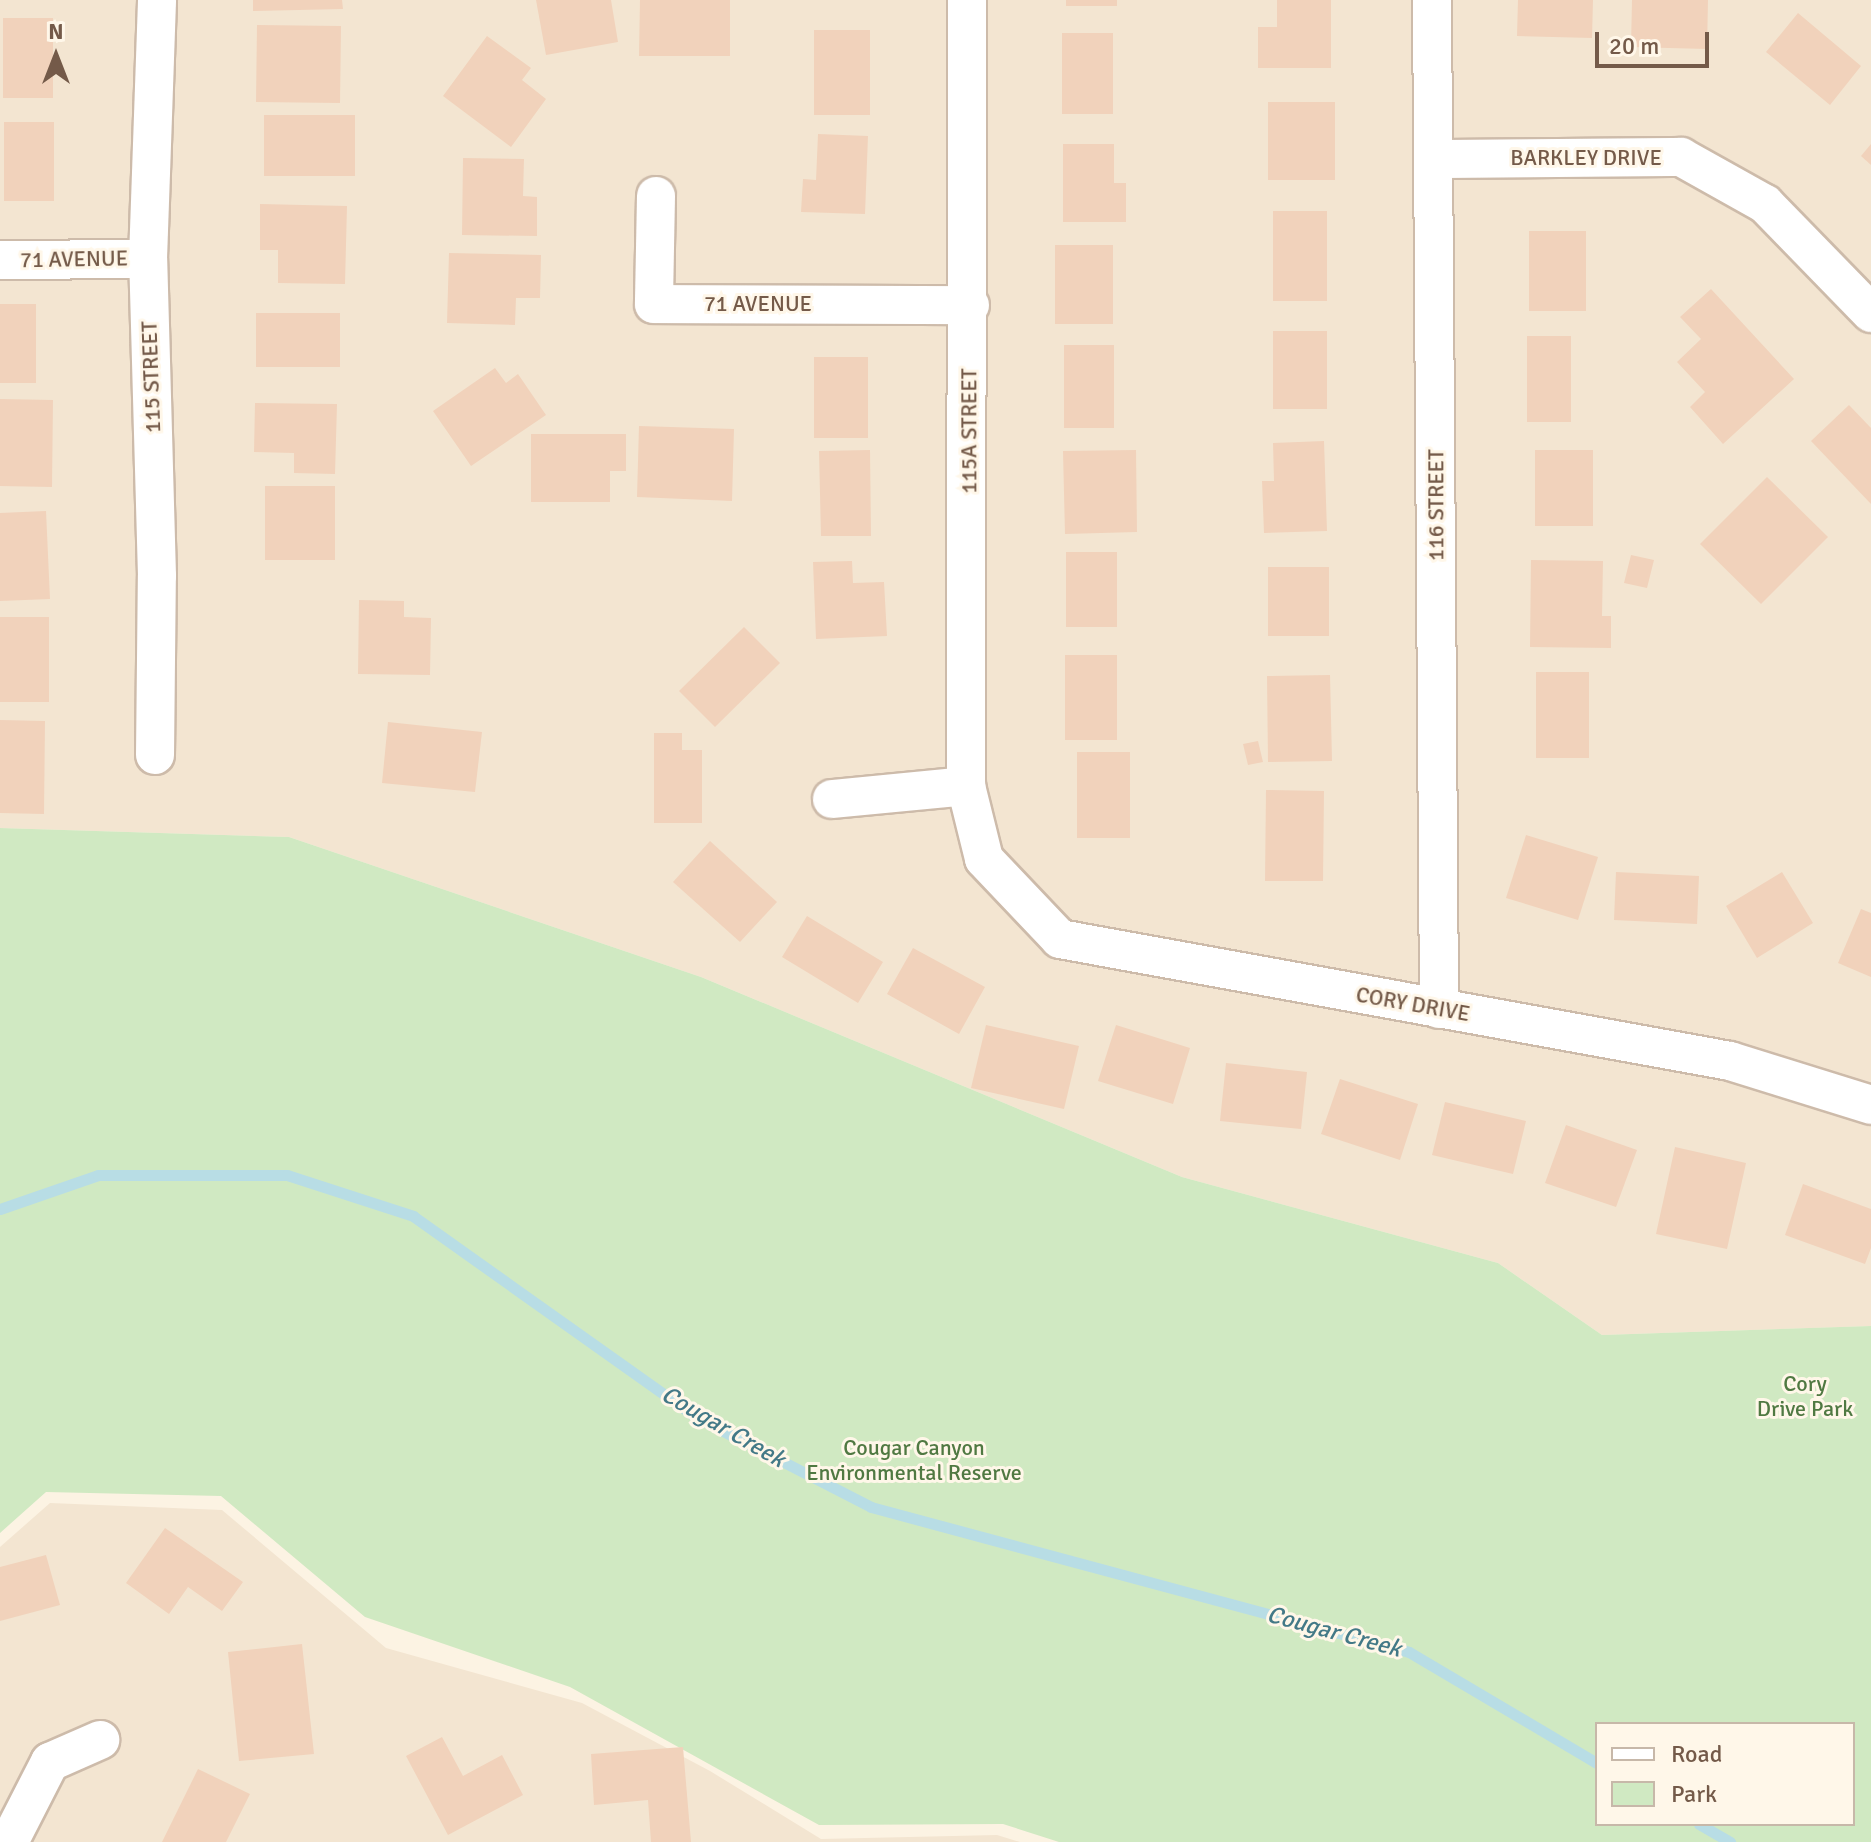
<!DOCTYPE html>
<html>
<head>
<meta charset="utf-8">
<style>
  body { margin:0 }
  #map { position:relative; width:1871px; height:1842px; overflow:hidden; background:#fcf3e3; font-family:Signika,sans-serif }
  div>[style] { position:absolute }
  .residential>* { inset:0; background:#f3e5d1 }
  .green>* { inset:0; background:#d0e9c2 }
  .stream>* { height:11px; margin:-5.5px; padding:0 5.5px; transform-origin:5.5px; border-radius:5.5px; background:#b8dde5 }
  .building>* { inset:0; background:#f1d2bb }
  .roads { filter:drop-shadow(2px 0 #cdbbaa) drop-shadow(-2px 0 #cdbbaa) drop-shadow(0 2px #cdbbaa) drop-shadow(0 -2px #cdbbaa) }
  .minor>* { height:38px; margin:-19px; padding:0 19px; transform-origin:19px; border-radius:19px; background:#fff }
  span { translate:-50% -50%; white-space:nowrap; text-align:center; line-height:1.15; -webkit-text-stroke:6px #fff7e9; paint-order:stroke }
  .street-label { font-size:22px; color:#745a49 }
  .park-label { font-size:22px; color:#507942 }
  .water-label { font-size:24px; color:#437987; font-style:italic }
  .legend { position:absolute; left:1595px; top:1722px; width:260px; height:104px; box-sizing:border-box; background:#fff7e9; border:2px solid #c7b8a9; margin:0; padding:10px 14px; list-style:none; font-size:24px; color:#745a49 }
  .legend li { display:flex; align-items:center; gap:16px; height:40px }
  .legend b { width:40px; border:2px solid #c7b8a9 }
  .north { position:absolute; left:16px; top:16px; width:80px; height:80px; -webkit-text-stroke:6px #fff7e9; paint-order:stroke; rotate:0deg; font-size:22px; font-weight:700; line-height:32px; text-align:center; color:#745a49 }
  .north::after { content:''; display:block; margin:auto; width:28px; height:36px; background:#745a49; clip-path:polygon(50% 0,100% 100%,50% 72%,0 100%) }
  .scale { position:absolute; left:1595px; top:32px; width:114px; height:36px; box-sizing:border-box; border:4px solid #745a49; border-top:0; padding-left:10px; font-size:24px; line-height:28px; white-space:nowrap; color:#745a49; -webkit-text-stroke:6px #fff7e9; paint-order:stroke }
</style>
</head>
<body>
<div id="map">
  <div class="residential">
    <div style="clip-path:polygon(0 0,1871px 0,1871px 1326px,1602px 1335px,1498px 1263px,1182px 1177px,701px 977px,289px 837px,0 828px)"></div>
    <div style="clip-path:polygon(50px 1503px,222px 1510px,386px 1648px,582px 1703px,710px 1771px,821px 1839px,997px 1835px,1020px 1842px,0 1842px,0 1547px)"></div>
  </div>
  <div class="green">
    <div style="clip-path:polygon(evenodd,0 828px,289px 837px,701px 977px,1182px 1177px,1498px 1263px,1602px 1335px,1871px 1326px,1871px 1842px,1059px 1842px,1003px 1824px,819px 1825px,570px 1687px,365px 1617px,221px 1496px,46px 1492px,0 1533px,0 828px,1597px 1724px,1853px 1724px,1853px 1824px,1597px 1824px,1597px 1724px)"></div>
  </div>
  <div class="stream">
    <div style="left:0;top:1209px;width:104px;rotate:-19.1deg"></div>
    <div style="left:98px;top:1175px;width:189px"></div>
    <div style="left:287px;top:1175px;width:133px;rotate:18deg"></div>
    <div style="left:413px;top:1216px;width:345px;rotate:35.4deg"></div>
    <div style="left:694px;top:1416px;width:199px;rotate:27.2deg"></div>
    <div style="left:871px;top:1507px;width:557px;rotate:15.08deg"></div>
    <div style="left:1409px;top:1652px;width:218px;rotate:30.6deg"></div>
    <div style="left:1699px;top:1824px;width:36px;rotate:30deg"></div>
  </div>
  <div class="building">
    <div style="clip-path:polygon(253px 0,342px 0,343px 9px,253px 11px)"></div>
    <div style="clip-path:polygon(536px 0,611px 0,618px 42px,546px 55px)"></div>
    <div style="clip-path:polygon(640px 0,730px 0,730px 56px,639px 56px)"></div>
    <div style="clip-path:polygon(1066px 0,1117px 0,1117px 6px,1066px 6px)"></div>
    <div style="clip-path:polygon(1277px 0,1331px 0,1331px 68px,1258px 68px,1258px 27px,1277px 27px)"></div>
    <div style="clip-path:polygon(1518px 0,1593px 0,1592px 38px,1517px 36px)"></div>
    <div style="clip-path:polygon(1632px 0,1708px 0,1707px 49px,1631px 47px)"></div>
    <div style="clip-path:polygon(1798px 13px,1861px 66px,1830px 105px,1766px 52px)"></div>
    <div style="clip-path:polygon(3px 18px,53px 18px,53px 98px,3px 98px)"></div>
    <div style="clip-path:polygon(257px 25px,341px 26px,340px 103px,256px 102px)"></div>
    <div style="clip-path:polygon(814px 30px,870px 30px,870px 115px,814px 115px)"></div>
    <div style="clip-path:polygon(1062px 33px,1113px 33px,1113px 114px,1062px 114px)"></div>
    <div style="clip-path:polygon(487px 36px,531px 68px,522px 80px,546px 99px,511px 147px,443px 96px)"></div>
    <div style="clip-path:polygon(1268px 102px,1335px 102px,1335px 180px,1268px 180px)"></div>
    <div style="clip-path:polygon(264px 115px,355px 115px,355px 176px,264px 176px)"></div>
    <div style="clip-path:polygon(4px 122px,54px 122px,54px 201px,4px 201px)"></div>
    <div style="clip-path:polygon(818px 134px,868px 136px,865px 214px,801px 212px,803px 179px,816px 180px)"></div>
    <div style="clip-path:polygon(1063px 144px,1114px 144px,1114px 183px,1126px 183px,1126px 222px,1063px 222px)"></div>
    <div style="clip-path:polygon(1871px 144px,1871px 165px,1861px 156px)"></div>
    <div style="clip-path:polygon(463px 158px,524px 159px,523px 196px,537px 197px,537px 236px,462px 235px)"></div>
    <div style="clip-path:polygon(260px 204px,347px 206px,345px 284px,278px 283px,278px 250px,260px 250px)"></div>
    <div style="clip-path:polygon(1273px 211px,1327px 211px,1327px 301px,1273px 301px)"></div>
    <div style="clip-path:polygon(1529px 231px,1586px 231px,1586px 311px,1529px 311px)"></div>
    <div style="clip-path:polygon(1055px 245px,1113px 245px,1113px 324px,1055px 324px)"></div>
    <div style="clip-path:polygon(449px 253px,541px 255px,540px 298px,516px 298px,515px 325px,447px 323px)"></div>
    <div style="clip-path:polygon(1711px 289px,1794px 379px,1723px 444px,1690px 407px,1705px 392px,1677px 362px,1701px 339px,1680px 317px)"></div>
    <div style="clip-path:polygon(0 304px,36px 304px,36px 383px,0 383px)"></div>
    <div style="clip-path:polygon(256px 313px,340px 313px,340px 367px,256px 367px)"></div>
    <div style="clip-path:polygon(1273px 331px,1327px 331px,1327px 409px,1273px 409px)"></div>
    <div style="clip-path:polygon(1527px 336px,1571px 336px,1571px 422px,1527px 422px)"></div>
    <div style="clip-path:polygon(1064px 345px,1114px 345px,1114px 428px,1064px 428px)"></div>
    <div style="clip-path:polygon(814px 357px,868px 357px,868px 438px,814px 438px)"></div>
    <div style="clip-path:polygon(495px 368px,506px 383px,518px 374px,546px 415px,471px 466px,433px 411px)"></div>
    <div style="clip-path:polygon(0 399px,53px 400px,52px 487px,0 486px)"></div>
    <div style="clip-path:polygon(255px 403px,337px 404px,335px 474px,294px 473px,294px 453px,254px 452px)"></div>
    <div style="clip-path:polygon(1849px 405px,1871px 428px,1871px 504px,1811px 441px)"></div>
    <div style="clip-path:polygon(639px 426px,734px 429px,732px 501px,637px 497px)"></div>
    <div style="clip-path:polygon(531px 434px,626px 434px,626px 471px,610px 471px,610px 502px,531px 502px)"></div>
    <div style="clip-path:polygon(1324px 441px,1327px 531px,1264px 533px,1262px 481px,1274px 481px,1273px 443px)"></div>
    <div style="clip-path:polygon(870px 450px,871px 536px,821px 536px,819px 451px)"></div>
    <div style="clip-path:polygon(1136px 450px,1137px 532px,1065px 534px,1063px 451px)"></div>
    <div style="clip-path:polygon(1535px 450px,1593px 450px,1593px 526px,1535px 526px)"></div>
    <div style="clip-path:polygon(1767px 477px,1828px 537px,1761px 604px,1700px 544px)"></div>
    <div style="clip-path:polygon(265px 486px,335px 486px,335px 560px,265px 560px)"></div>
    <div style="clip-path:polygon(46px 511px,50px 599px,0 601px,0 513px)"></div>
    <div style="clip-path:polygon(1066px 552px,1117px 552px,1117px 627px,1066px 627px)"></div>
    <div style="clip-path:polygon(1631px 555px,1654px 560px,1647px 588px,1624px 583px)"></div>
    <div style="clip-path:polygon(1531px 560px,1603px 561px,1602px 616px,1611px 616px,1611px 648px,1530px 647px)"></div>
    <div style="clip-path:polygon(852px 561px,853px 583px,884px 582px,887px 636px,816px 639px,813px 562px)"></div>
    <div style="clip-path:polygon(1268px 567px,1329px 567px,1329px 636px,1268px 636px)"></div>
    <div style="clip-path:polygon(359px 600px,404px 601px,404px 617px,431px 618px,430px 675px,358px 674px)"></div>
    <div style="clip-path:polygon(0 617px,49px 617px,49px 702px,0 702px)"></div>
    <div style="clip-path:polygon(744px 627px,780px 663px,715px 727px,679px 691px)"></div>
    <div style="clip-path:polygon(1065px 655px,1117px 655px,1117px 740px,1065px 740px)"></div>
    <div style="clip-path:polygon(1536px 672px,1589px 672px,1589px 758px,1536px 758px)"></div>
    <div style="clip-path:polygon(1330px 675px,1332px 761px,1268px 762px,1267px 676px)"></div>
    <div style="clip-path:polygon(0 720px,45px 721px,44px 814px,0 813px)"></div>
    <div style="clip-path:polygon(388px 722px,482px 732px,475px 792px,382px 783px)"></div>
    <div style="clip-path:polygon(654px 733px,682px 733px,682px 750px,702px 750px,702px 823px,654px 823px)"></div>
    <div style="clip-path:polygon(1258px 741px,1263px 762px,1248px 765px,1243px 744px)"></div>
    <div style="clip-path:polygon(1077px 752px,1130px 752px,1130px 838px,1077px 838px)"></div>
    <div style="clip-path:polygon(1266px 790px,1324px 791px,1323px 881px,1265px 881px)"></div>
    <div style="clip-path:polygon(1526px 835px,1598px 857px,1578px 920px,1506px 898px)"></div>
    <div style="clip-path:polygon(710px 841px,777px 902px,740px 942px,673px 882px)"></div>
    <div style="clip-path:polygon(1616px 872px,1699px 876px,1697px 924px,1614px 920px)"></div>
    <div style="clip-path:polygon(1782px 872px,1813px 923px,1757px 958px,1726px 906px)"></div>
    <div style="clip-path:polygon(1861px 909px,1871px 913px,1871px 977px,1838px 963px)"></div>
    <div style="clip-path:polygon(807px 916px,883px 962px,858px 1003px,782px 957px)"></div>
    <div style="clip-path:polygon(913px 948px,985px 987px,959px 1034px,887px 994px)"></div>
    <div style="clip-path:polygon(986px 1025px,1079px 1046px,1064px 1109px,971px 1088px)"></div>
    <div style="clip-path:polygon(1116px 1025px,1190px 1048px,1173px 1104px,1098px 1081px)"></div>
    <div style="clip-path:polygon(1226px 1063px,1307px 1072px,1301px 1129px,1220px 1121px)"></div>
    <div style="clip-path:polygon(1340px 1079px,1418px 1104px,1400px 1160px,1321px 1134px)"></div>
    <div style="clip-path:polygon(1445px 1102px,1526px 1121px,1513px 1174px,1432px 1155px)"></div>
    <div style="clip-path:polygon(1566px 1125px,1637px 1150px,1616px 1207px,1545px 1183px)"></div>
    <div style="clip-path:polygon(1675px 1147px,1746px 1163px,1727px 1249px,1656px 1234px)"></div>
    <div style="clip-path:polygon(1803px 1184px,1871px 1209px,1871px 1248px,1865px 1264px,1785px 1235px)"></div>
    <div style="clip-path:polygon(165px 1528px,243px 1582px,222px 1611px,188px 1587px,169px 1614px,126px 1583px)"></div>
    <div style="clip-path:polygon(46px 1555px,60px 1605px,0 1621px,0 1567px)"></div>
    <div style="clip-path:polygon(302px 1644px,314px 1754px,239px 1761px,228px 1652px)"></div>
    <div style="clip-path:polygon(442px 1737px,463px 1776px,502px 1755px,523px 1795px,448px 1835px,406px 1756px)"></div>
    <div style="clip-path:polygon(683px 1747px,691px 1842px,651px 1842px,648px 1800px,594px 1805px,591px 1754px)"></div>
    <div style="clip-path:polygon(198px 1769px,250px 1794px,226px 1842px,162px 1842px)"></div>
  </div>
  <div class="roads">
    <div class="minor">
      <div style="left:967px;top:0;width:786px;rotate:90.07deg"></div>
      <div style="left:966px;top:786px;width:75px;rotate:76.1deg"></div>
      <div style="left:984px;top:859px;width:110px;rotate:46.5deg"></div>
      <div style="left:1060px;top:939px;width:681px;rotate:10.32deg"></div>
      <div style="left:1730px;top:1061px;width:148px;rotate:17.3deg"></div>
      <div style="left:1432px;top:0;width:1009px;rotate:89.6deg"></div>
      <div style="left:1435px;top:159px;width:246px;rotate:-0.5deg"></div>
      <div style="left:1681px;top:157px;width:96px;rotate:29.2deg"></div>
      <div style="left:1765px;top:204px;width:152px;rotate:45.8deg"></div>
      <div style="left:656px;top:196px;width:108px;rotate:91.1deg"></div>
      <div style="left:654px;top:304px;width:316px;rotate:0.2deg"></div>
      <div style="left:0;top:260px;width:148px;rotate:-0.4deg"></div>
      <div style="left:155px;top:755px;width:179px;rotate:-89.4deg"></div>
      <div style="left:157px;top:576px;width:317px;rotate:-91.6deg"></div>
      <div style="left:148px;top:259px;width:259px;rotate:-88deg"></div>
      <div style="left:832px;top:799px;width:135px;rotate:-5.5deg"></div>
      <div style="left:9px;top:1842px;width:90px;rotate:-62.9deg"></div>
      <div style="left:50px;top:1762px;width:55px;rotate:-23.7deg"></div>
    </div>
  </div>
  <div class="street-label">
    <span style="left:1586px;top:158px">BARKLEY DRIVE</span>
    <span style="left:74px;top:259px;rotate:-1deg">71 AVENUE</span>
    <span style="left:758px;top:304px">71 AVENUE</span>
    <span style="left:151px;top:377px;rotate:-92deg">115 STREET</span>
    <span style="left:969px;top:431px;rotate:-90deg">115A STREET</span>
    <span style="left:1436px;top:505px;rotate:-90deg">116 STREET</span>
    <span style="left:1413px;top:1004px;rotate:10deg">CORY DRIVE</span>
  </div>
  <div class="park-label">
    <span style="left:1805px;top:1396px">Cory<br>Drive Park</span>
    <span style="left:914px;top:1460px">Cougar Canyon<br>Environmental Reserve</span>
  </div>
  <div class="water-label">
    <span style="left:723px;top:1427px;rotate:30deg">Cougar Creek</span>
    <span style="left:1334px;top:1632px;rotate:15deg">Cougar Creek</span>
  </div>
  <ul class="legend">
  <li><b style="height:10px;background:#fff"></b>Road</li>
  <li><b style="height:22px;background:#d0e9c2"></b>Park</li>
  </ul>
  <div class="north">N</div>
  <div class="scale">20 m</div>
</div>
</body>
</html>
